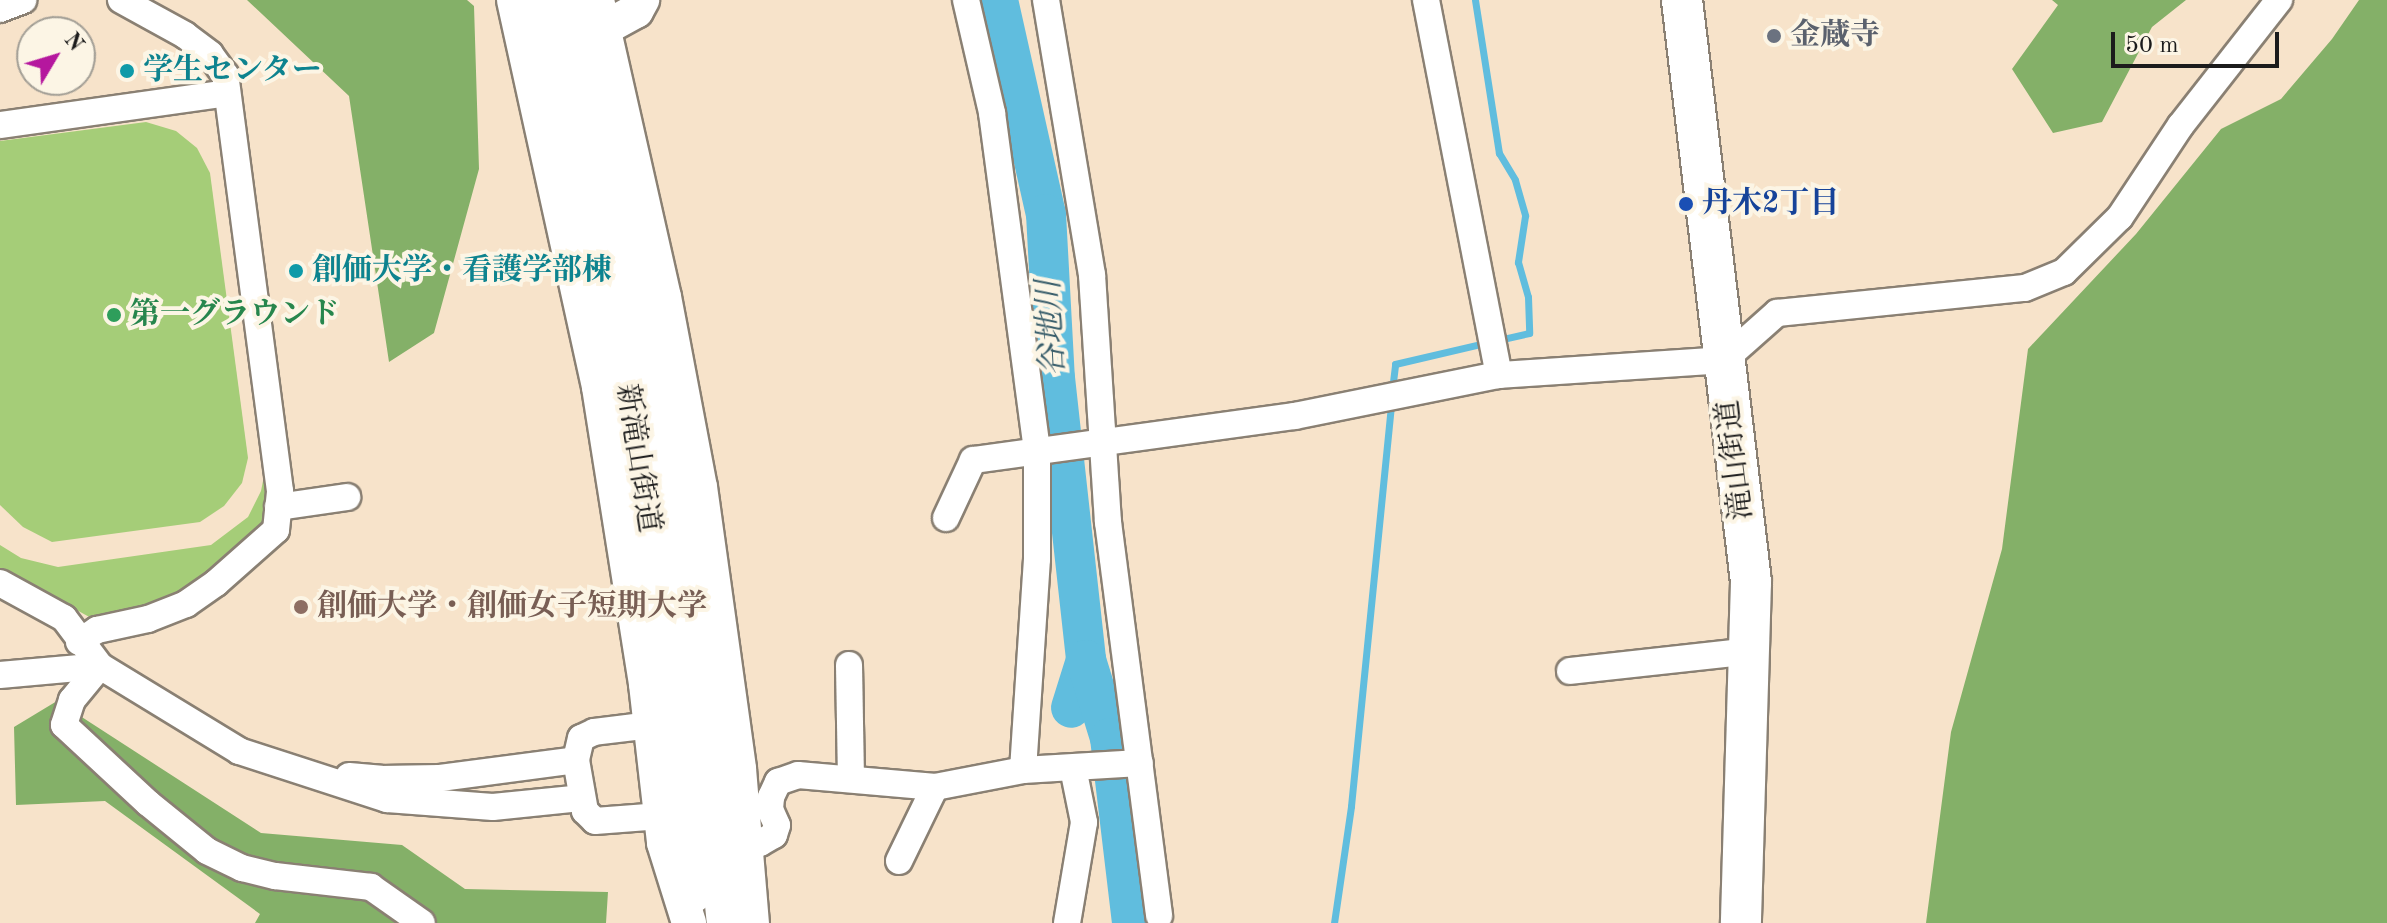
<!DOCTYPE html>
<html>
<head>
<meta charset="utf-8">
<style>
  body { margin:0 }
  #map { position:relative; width:2387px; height:923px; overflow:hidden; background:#f7e3ca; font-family:"Old Standard TT","Noto Serif JP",serif }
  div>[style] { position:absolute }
  .green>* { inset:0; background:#a5cd78 }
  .forest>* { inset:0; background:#84b068 }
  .stream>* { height:7px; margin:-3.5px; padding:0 3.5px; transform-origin:3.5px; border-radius:3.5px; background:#60bdde }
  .river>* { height:40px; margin:-20px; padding:0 20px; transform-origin:20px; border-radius:20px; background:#60bdde }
  .roads { filter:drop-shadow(2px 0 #8a8073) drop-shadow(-2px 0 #8a8073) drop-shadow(0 2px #8a8073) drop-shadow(0 -2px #8a8073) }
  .minor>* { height:26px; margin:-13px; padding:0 13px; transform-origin:13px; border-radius:13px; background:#fff }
  .major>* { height:34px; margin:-17px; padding:0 17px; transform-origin:17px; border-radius:17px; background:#fff }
  .highway>* { height:40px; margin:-20px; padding:0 20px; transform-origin:20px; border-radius:20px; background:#fff }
  .dots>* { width:22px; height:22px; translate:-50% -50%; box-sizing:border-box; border:4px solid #fcf5e5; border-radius:50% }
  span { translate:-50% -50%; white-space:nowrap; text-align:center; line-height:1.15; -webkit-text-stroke:8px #fcf5e5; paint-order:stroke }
  .worship-label { font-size:30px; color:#5b616d; font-weight:700 }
  .left { translate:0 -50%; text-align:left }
  .culture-label { font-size:30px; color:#0d838f; font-weight:700 }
  .transit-label { font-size:30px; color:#164399; font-weight:700 }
  .leisure-label { font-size:30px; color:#27864d; font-weight:700 }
  .street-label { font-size:30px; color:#1c1c1c }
  .education-label { font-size:30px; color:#785e54; font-weight:700 }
  .water-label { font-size:32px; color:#375c6a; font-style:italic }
  .north { position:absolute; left:16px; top:16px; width:80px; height:80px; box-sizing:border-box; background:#fcf5e5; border:2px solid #a29e95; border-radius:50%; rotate:52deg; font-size:22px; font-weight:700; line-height:32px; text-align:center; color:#1c1c1c }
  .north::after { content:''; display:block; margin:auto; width:28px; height:36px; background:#b5179e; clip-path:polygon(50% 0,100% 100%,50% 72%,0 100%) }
  .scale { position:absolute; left:2111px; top:32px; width:168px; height:36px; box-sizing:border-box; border:4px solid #1c1c1c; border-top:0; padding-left:10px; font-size:24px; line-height:28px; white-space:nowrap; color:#1c1c1c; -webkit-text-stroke:6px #fcf5e5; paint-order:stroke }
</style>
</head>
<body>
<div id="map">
  <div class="green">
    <div style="clip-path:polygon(146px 122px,176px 131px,197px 148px,210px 173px,248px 458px,242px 483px,224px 506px,200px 522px,52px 542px,23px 527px,0 505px,0 141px)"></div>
    <div style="clip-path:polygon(265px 471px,273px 471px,265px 521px,248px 542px,173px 601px,93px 619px,0 568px,0 545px,21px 558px,58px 567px,211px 545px,248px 517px,261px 491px)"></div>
  </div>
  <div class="forest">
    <div style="clip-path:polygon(247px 0,467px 0,474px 6px,479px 169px,434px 333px,389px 362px,349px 96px)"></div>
    <div style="clip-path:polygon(2052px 0,2186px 0,2152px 27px,2102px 122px,2053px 133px,2012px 69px,2058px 5px)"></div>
    <div style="clip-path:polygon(2359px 0,2387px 0,2387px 923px,1926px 923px,1951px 732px,2002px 549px,2028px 349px,2136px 234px,2221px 129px,2281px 99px,2332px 39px)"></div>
    <div style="clip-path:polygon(57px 701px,261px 833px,402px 845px,465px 889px,608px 892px,606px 923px,255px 923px,260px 914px,105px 801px,16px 805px,14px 727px)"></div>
  </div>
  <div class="stream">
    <div style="left:1475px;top:0;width:155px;rotate:81.1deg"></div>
    <div style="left:1499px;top:153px;width:31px;rotate:59deg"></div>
    <div style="left:1515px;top:180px;width:37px;rotate:74deg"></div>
    <div style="left:1525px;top:216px;width:47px;rotate:98.7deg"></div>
    <div style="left:1518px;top:262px;width:36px;rotate:74deg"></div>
    <div style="left:1528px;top:297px;width:36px;rotate:88deg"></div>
    <div style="left:1529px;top:333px;width:32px;rotate:167deg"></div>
    <div style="left:1392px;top:390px;width:26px;rotate:-83deg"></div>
    <div style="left:1395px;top:364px;width:83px;rotate:-13.2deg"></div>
    <div style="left:1334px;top:923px;width:118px;rotate:-81.7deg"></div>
    <div style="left:1351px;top:806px;width:402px;rotate:-84.3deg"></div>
  </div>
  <div class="river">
    <div style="left:998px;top:0;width:219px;rotate:77.4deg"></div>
    <div style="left:1046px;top:214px;width:164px;rotate:86.9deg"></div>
    <div style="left:1055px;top:378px;width:284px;rotate:83.7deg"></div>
    <div style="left:1086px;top:660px;width:50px;rotate:107.4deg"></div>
    <div style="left:1086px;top:660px;width:82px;rotate:72.9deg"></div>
    <div style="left:1110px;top:738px;width:186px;rotate:83.2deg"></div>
  </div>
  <div class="roads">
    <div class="minor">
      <div style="left:966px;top:0;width:116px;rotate:77deg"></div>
      <div style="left:992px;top:113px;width:340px;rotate:82.4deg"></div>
      <div style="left:1037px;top:450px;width:109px;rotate:90deg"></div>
      <div style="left:1037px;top:559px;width:211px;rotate:93.8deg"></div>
      <div style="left:1046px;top:0;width:279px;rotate:80.5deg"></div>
      <div style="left:1092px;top:275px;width:248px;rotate:86.3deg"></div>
      <div style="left:1108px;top:522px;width:397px;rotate:82.6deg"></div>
      <div style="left:1426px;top:0;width:382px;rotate:79deg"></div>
      <div style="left:0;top:9px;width:25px;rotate:-21deg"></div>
      <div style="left:0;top:125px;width:229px;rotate:-8deg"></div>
      <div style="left:278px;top:507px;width:70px;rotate:-8.2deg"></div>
      <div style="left:946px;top:518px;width:64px;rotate:-65deg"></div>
      <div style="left:973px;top:460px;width:325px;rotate:-7.8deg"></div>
      <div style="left:1295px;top:416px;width:208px;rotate:-11.4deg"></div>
      <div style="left:1499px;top:375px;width:225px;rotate:-3.8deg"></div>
      <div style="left:1724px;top:360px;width:71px;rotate:-41.6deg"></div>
      <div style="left:1777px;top:313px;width:249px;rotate:-5.8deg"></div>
      <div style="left:2025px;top:288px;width:42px;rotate:-22.3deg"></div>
      <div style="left:2064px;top:272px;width:78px;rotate:-44.5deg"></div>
      <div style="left:2120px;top:217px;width:110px;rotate:-56.5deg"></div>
      <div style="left:2181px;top:125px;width:159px;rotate:-51.9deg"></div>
      <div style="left:0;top:583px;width:73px;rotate:28.7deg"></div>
      <div style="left:64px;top:618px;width:60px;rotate:53.1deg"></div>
      <div style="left:100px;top:666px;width:44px;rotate:129.5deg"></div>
      <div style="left:72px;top:700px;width:26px;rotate:108deg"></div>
      <div style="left:64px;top:725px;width:115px;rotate:42.9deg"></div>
      <div style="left:148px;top:803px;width:76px;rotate:39.1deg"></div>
      <div style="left:207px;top:851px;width:39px;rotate:26deg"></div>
      <div style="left:242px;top:868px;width:34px;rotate:14deg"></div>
      <div style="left:275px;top:876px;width:97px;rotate:6.5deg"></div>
      <div style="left:371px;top:887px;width:62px;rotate:35.2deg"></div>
      <div style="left:79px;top:642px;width:22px;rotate:-34deg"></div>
      <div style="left:97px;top:630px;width:52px;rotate:-12.2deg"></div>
      <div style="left:148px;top:619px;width:41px;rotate:-21.5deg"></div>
      <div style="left:186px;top:604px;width:37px;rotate:-35deg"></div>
      <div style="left:216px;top:583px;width:80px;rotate:-41.5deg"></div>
      <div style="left:276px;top:530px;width:39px;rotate:-84deg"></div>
      <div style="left:280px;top:491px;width:420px;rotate:-97.5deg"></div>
      <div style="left:225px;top:75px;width:26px;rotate:-126deg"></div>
      <div style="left:210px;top:54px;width:31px;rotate:-143deg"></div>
      <div style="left:185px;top:35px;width:73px;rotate:-151.3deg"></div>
      <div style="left:849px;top:665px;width:114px;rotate:89deg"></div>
      <div style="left:1570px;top:671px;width:181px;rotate:-6.3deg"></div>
      <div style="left:0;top:675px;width:100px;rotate:-5.1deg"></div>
      <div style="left:100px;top:666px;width:163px;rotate:31.4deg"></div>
      <div style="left:239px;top:751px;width:156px;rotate:18deg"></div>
      <div style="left:387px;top:799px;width:106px;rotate:4.3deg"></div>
      <div style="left:493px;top:807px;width:88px;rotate:-5.8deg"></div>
      <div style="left:651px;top:725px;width:57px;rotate:173deg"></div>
      <div style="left:594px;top:732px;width:14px;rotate:155deg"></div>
      <div style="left:581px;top:738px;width:23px;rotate:103deg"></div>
      <div style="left:576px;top:760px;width:52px;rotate:80deg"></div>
      <div style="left:585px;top:811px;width:14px;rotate:45deg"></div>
      <div style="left:595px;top:821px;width:66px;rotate:-4.3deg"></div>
      <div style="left:349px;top:776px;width:32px;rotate:5deg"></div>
      <div style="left:381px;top:779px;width:59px;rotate:-1deg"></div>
      <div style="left:440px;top:778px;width:137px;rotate:-7.5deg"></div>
      <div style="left:744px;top:842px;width:16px;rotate:4deg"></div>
      <div style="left:760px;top:843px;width:16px;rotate:-30deg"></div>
      <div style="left:774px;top:835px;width:10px;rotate:-73deg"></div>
      <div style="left:777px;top:825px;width:17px;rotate:-114deg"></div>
      <div style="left:770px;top:809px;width:12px;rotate:-85deg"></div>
      <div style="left:771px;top:797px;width:17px;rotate:-65deg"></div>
      <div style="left:778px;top:782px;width:21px;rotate:-19deg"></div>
      <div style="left:798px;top:775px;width:138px;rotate:5deg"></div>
      <div style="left:935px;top:787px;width:90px;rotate:-10.9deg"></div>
      <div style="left:1023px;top:770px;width:117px;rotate:-3.4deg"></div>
      <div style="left:899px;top:861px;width:82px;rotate:-64.1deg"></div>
      <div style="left:1067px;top:923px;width:102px;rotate:-80.4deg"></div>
      <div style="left:1084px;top:822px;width:55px;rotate:-101.5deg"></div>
    </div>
    <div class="major">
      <div style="left:514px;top:0;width:396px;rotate:77.6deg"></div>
      <div style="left:599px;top:387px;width:301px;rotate:81deg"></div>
      <div style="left:646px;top:684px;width:160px;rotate:83.5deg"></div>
      <div style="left:664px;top:843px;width:84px;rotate:72.6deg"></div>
      <div style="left:540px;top:0;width:196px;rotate:76.5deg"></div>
      <div style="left:586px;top:191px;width:202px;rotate:78.6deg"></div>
      <div style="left:626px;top:389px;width:239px;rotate:80.9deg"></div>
      <div style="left:664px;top:625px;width:272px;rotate:83.7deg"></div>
      <div style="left:571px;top:0;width:292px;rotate:77.2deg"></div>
      <div style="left:636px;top:285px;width:220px;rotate:79.8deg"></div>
      <div style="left:675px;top:502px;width:118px;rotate:81.3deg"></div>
      <div style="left:693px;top:619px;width:306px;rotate:84.2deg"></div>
      <div style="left:597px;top:0;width:304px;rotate:77.3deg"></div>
      <div style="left:664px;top:297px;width:193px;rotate:79.3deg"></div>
      <div style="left:700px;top:487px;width:285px;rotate:82.1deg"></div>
      <div style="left:739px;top:769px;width:155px;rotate:85.2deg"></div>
      <div style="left:603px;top:29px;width:38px;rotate:-29deg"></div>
      <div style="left:636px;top:11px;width:13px;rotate:-61deg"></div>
    </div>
    <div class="highway">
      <div style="left:1682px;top:0;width:586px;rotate:83.24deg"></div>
      <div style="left:1751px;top:582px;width:341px;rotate:91.7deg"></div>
    </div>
  </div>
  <div class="dots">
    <div style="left:1774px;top:36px;background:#6b7280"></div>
    <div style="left:127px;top:71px;background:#0f9aa8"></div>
    <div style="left:1686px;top:204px;background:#1a4fb4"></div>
    <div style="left:296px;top:271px;background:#0f9aa8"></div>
    <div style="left:114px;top:315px;background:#2e9e5b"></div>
    <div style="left:301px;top:607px;background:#8d6e63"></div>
  </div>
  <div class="worship-label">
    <span class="left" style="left:1790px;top:36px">金蔵寺</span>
  </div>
  <div class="culture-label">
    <span class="left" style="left:143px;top:71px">学生センター</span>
    <span class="left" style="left:312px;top:271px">創価大学・看護学部棟</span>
  </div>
  <div class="transit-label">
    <span class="left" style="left:1702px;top:204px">丹木2丁目</span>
  </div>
  <div class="leisure-label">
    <span class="left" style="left:130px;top:315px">第一グラウンド</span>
  </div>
  <div class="street-label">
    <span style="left:637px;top:458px;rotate:81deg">新滝山街道</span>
    <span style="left:1736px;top:460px;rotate:-97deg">滝山街道</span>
  </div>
  <div class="education-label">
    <span class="left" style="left:317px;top:607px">創価大学・創価女子短期大学</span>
  </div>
  <div class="water-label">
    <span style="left:1053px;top:328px;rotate:-93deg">谷地川</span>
  </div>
  <div class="north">N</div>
  <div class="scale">50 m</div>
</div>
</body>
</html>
